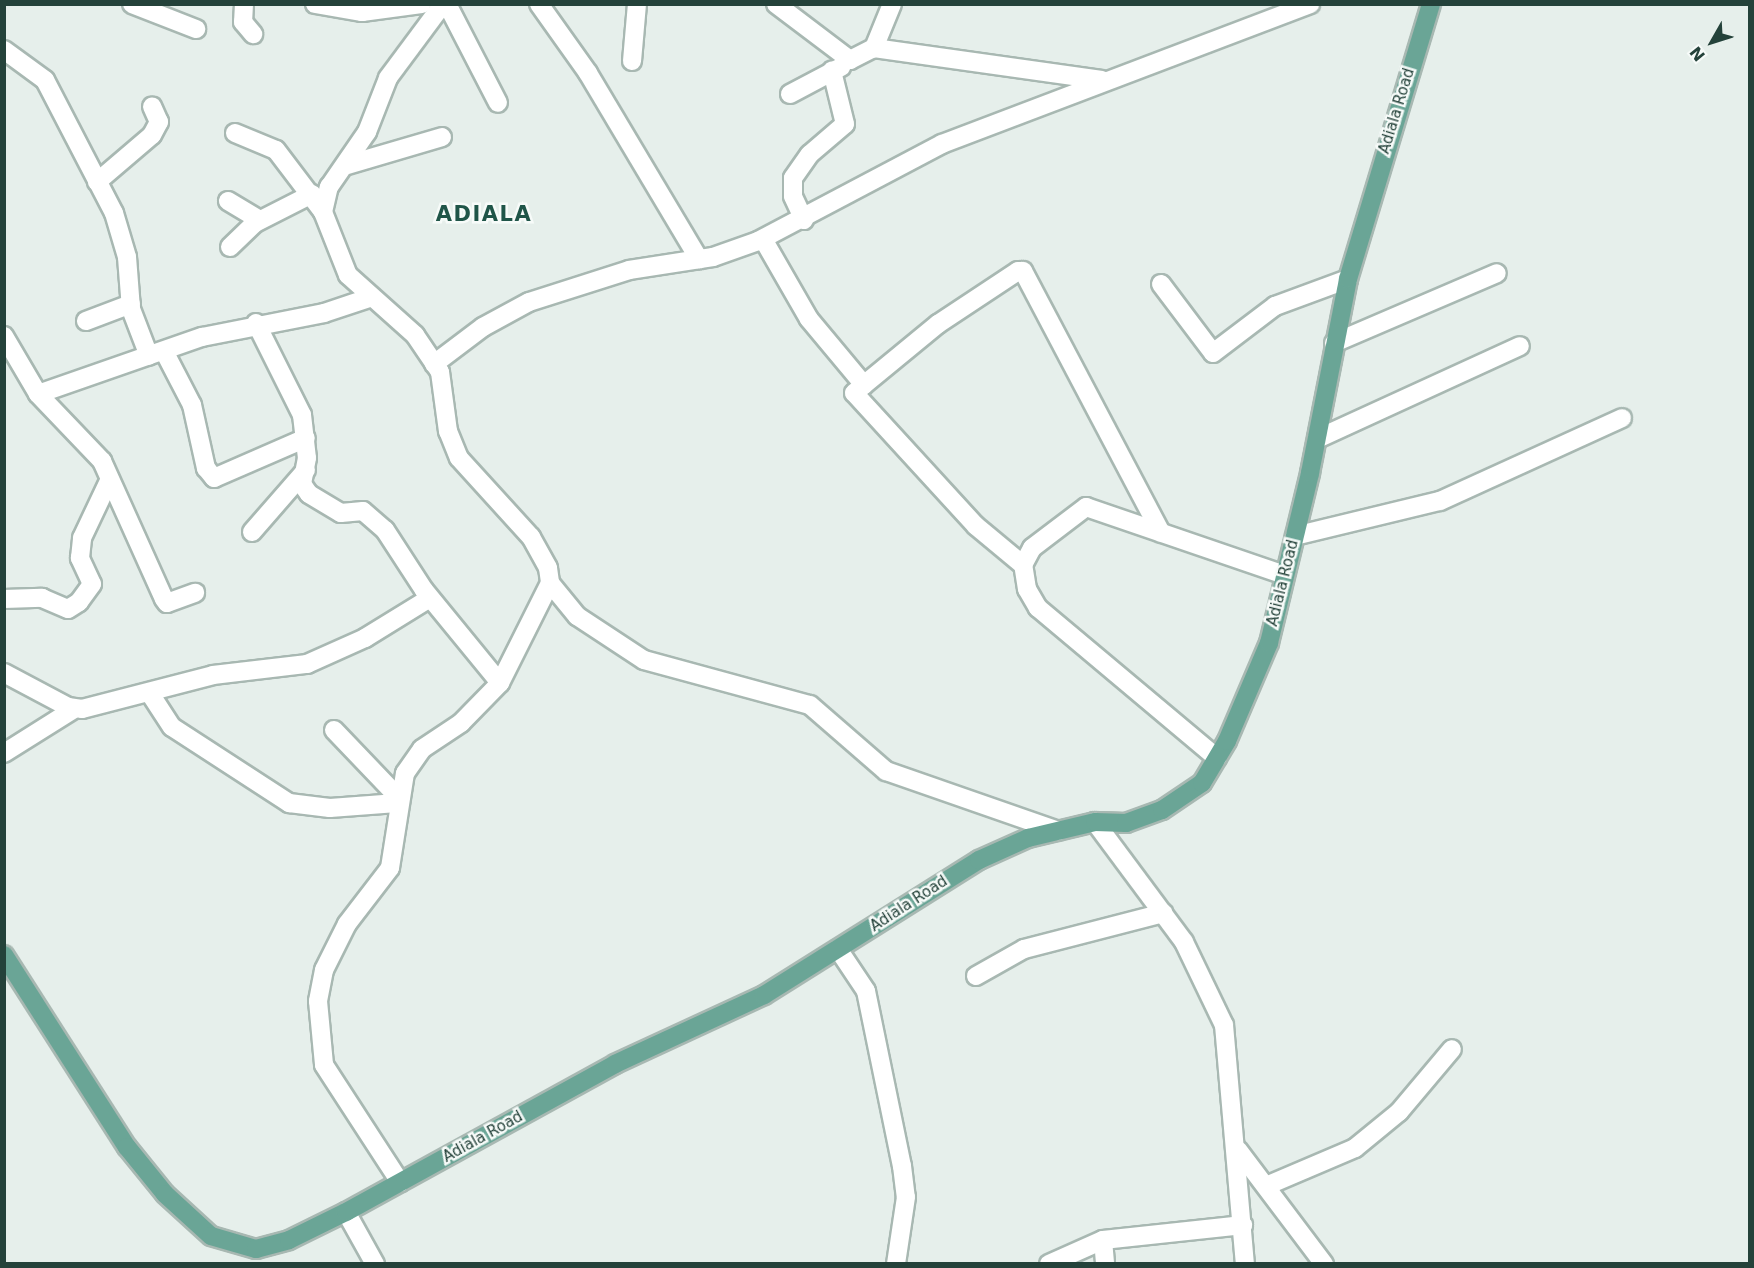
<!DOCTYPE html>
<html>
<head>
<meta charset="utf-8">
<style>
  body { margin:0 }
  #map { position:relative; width:1754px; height:1268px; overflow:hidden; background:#e6efeb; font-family:"DejaVu Sans",sans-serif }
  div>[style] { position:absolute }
  .roads { filter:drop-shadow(2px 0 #a8b8b2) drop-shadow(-2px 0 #a8b8b2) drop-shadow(0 2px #a8b8b2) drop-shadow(0 -2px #a8b8b2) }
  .minor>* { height:18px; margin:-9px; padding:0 9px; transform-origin:9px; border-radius:9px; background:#fff }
  .major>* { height:18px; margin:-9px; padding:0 9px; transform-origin:9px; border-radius:9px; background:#6aa596 }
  span { translate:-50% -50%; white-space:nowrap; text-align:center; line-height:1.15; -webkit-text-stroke:5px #f7fbf9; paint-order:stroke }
  .street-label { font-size:15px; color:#24423a }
  .district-label { font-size:21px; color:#1f5548; font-weight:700; letter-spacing:1.5px }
  .frame { position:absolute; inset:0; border:6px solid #24423a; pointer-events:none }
  .north { position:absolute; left:1682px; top:12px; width:60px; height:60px; -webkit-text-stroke:4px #f7fbf9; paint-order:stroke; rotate:231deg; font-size:16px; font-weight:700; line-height:24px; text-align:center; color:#24423a }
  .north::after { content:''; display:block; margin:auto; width:21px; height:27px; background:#24423a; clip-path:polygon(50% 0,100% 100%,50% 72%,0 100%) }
</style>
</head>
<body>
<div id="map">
  <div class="roads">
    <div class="minor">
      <div style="left:132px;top:4px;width:69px;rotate:21.3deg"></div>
      <div style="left:244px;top:4px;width:18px;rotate:93deg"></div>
      <div style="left:243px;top:22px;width:16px;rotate:50deg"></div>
      <div style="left:315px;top:4px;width:48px;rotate:9.7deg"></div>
      <div style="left:362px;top:12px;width:60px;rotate:-7.7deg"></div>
      <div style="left:447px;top:4px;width:111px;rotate:62.7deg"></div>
      <div style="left:539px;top:4px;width:85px;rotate:54.6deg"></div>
      <div style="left:588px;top:73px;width:217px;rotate:59.2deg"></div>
      <div style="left:776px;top:4px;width:93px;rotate:37.1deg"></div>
      <div style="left:850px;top:60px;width:27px;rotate:-27deg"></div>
      <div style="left:892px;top:4px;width:48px;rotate:112.2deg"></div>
      <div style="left:874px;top:48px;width:230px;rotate:8deg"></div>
      <div style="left:4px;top:50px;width:51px;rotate:36.2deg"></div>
      <div style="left:45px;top:80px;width:150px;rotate:62.6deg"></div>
      <div style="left:114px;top:213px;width:46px;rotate:73.5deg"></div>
      <div style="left:127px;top:257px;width:52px;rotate:85.6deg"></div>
      <div style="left:131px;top:309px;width:50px;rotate:69deg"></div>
      <div style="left:632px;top:61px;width:57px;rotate:-85deg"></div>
      <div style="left:790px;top:94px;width:58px;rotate:-27.9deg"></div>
      <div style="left:235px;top:133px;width:44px;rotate:22.5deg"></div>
      <div style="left:276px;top:150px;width:78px;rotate:52.8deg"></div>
      <div style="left:323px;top:212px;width:68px;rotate:68.4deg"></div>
      <div style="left:348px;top:275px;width:90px;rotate:41.8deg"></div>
      <div style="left:415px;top:335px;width:45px;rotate:56deg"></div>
      <div style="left:440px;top:372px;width:60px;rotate:82.3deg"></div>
      <div style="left:448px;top:431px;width:29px;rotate:68deg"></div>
      <div style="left:459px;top:458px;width:107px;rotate:47.7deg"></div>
      <div style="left:531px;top:537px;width:35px;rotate:61deg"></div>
      <div style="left:548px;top:568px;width:15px;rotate:82deg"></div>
      <div style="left:550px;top:583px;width:112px;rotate:116.6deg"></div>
      <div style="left:500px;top:683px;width:56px;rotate:134.3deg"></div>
      <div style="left:461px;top:723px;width:47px;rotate:146.3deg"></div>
      <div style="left:422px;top:749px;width:29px;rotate:125deg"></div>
      <div style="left:405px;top:773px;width:96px;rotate:99deg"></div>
      <div style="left:390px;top:868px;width:71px;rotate:127.5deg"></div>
      <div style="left:347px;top:924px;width:51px;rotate:116.6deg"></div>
      <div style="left:324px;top:970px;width:32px;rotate:101deg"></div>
      <div style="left:318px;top:1001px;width:64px;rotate:84.6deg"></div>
      <div style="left:324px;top:1065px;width:140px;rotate:57deg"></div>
      <div style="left:347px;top:165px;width:99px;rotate:-16.4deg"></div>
      <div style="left:97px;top:182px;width:72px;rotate:-40.5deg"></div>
      <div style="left:152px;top:135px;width:15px;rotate:-62deg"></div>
      <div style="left:159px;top:122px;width:17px;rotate:-114deg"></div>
      <div style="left:228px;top:201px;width:37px;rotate:31deg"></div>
      <div style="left:323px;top:212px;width:26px;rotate:-77deg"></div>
      <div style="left:329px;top:187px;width:67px;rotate:-55.4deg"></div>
      <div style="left:367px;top:132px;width:58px;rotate:-68.7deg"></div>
      <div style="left:388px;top:78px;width:92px;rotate:-53.4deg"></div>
      <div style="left:804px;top:220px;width:26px;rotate:-115deg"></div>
      <div style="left:793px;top:196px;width:18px;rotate:-90deg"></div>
      <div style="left:793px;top:178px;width:29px;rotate:-55deg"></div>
      <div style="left:810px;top:154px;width:46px;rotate:-40.6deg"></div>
      <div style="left:845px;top:124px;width:55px;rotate:-103.8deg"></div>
      <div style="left:763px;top:239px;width:92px;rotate:60.1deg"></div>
      <div style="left:809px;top:319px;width:86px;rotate:50.2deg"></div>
      <div style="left:230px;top:247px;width:35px;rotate:-44deg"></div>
      <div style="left:255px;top:223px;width:64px;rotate:-27deg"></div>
      <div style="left:1161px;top:284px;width:86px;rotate:53deg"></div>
      <div style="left:1213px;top:353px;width:78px;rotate:-37.2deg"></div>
      <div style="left:1275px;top:306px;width:78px;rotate:-20.3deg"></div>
      <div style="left:86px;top:321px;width:48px;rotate:-20.7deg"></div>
      <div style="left:256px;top:323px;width:103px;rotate:63.4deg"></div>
      <div style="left:302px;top:415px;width:43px;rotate:83.4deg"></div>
      <div style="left:307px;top:458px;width:26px;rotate:101deg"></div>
      <div style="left:302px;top:484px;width:12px;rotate:55deg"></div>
      <div style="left:309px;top:494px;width:37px;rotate:31deg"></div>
      <div style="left:341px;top:513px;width:22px;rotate:-5deg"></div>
      <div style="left:363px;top:511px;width:29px;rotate:41deg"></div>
      <div style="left:385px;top:530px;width:72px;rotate:57deg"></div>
      <div style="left:424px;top:590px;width:120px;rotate:50.7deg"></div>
      <div style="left:4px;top:336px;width:67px;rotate:59.6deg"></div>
      <div style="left:38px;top:394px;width:93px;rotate:46.3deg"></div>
      <div style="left:102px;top:461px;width:151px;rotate:65.8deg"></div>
      <div style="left:164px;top:599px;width:5px;rotate:53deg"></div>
      <div style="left:167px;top:603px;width:30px;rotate:-20deg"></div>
      <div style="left:1334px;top:343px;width:177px;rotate:-23.2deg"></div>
      <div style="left:164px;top:351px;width:61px;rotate:62.6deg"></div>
      <div style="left:192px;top:405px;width:65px;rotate:77.5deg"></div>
      <div style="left:206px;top:468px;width:13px;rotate:51deg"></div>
      <div style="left:214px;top:478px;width:100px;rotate:-23.5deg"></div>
      <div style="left:434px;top:364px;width:61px;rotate:-37.1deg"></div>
      <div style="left:483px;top:327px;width:52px;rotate:-28.5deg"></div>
      <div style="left:529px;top:302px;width:105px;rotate:-17.7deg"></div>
      <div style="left:629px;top:270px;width:85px;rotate:-8.8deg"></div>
      <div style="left:713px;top:257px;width:48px;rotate:-19.6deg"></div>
      <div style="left:758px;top:241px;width:208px;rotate:-27.8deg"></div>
      <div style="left:942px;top:144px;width:394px;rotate:-20.8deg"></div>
      <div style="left:38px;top:394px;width:174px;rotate:-19.2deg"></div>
      <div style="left:202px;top:337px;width:124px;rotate:-11.1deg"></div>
      <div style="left:324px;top:313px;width:47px;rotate:-18.4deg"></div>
      <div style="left:1317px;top:439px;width:223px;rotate:-24.6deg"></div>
      <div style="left:252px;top:532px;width:82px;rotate:-48.9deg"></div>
      <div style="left:1295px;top:536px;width:149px;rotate:-13.6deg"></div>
      <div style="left:1440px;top:501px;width:200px;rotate:-24.5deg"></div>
      <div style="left:1023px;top:565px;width:61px;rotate:-140.3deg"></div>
      <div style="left:976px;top:526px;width:180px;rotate:-132.5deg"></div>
      <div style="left:854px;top:393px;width:109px;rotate:-39.4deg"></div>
      <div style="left:938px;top:324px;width:96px;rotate:-33.5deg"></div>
      <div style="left:1018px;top:271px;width:5px"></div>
      <div style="left:1023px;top:271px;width:296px;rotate:62.2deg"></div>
      <div style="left:550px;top:583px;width:43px;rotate:50.7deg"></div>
      <div style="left:577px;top:616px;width:80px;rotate:33.3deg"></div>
      <div style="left:644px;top:660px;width:172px;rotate:15.2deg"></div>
      <div style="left:810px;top:705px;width:101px;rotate:41deg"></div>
      <div style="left:886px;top:771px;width:182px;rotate:19.2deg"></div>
      <div style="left:4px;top:599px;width:38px;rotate:-2deg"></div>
      <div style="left:42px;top:598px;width:28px;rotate:23deg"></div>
      <div style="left:68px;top:609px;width:13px;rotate:-32deg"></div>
      <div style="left:79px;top:602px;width:22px;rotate:-54deg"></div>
      <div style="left:92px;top:584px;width:29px;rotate:-115deg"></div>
      <div style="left:80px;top:558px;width:20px;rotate:-84deg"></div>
      <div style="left:82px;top:538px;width:63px;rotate:-64.7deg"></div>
      <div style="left:4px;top:673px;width:72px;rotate:28deg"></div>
      <div style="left:68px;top:707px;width:14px;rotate:8deg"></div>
      <div style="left:82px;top:709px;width:135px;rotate:-14.5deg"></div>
      <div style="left:213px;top:675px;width:95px;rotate:-6.7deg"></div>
      <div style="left:307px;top:664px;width:64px;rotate:-24.1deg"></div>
      <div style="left:365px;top:638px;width:76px;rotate:-31.6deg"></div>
      <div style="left:151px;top:695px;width:38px;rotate:57deg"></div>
      <div style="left:172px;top:727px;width:140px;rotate:33deg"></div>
      <div style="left:289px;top:803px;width:41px;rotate:7deg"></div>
      <div style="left:330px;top:808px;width:67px;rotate:-4.3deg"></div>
      <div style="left:334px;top:730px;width:93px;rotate:46.3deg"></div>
      <div style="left:4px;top:753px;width:83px;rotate:-32.2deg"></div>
      <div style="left:1217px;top:758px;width:234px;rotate:-140deg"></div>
      <div style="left:1038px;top:608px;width:22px;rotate:-120deg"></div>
      <div style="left:1027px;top:589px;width:24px;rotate:-99deg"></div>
      <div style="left:1023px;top:565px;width:19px;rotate:-62deg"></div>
      <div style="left:1032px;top:548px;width:68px;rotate:-37.2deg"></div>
      <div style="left:1086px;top:507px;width:210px;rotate:18.9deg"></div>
      <div style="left:1095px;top:822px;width:149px;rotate:53.4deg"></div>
      <div style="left:1184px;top:942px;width:92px;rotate:64.3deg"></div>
      <div style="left:1224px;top:1025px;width:240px;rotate:85deg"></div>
      <div style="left:838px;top:949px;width:50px;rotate:56.3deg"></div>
      <div style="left:866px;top:991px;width:179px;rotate:78.4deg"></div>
      <div style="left:902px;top:1166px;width:31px;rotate:83deg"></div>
      <div style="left:906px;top:1197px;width:68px;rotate:98.5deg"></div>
      <div style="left:976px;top:976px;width:55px;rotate:-29.4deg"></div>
      <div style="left:1024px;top:949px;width:144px;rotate:-14.5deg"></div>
      <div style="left:1238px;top:1150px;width:143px;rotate:53deg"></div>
      <div style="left:1266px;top:1186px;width:97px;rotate:-23.1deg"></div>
      <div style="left:1355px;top:1148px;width:57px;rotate:-39.3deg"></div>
      <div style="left:1399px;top:1112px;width:82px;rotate:-49.9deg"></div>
      <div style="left:346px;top:1212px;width:60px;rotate:60.9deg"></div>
      <div style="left:1103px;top:1240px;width:24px;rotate:85deg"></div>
      <div style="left:1049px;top:1264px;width:59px;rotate:-24deg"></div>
      <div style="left:1103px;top:1240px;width:141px;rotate:-6.1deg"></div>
    </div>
    <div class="major">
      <div style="left:4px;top:955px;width:228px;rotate:57.4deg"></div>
      <div style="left:127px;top:1147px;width:60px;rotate:51deg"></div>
      <div style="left:165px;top:1194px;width:62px;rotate:42.4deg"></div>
      <div style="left:211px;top:1236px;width:47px;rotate:16.1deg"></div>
      <div style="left:256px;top:1249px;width:34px;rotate:-15deg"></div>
      <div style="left:289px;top:1240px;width:64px;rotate:-26.2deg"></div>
      <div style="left:346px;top:1212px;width:307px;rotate:-28.8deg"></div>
      <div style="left:615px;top:1064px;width:164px;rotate:-24.8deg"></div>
      <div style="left:764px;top:995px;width:254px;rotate:-32.1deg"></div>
      <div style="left:979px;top:860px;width:54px;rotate:-24.2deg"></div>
      <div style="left:1028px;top:838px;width:69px;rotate:-13.4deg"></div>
      <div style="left:1095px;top:822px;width:31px;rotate:2deg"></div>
      <div style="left:1126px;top:823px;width:38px;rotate:-20deg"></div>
      <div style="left:1162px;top:810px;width:48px;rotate:-34deg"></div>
      <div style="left:1202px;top:783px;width:49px;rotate:-59.2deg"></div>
      <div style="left:1227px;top:741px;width:107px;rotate:-66.8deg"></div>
      <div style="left:1269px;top:643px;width:175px;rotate:-76.4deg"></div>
      <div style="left:1310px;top:473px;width:198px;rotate:-78.9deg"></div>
      <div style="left:1348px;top:279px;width:287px;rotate:-73.2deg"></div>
    </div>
  </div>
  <div class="street-label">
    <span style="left:1397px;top:111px;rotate:-73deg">Adiala Road</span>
    <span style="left:1283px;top:583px;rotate:-76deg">Adiala Road</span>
    <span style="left:909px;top:904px;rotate:-33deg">Adiala Road</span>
    <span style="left:483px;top:1137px;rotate:-29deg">Adiala Road</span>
  </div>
  <div class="district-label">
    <span style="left:484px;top:214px">ADIALA</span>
  </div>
  <div class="frame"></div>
  <div class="north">N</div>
</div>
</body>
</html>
